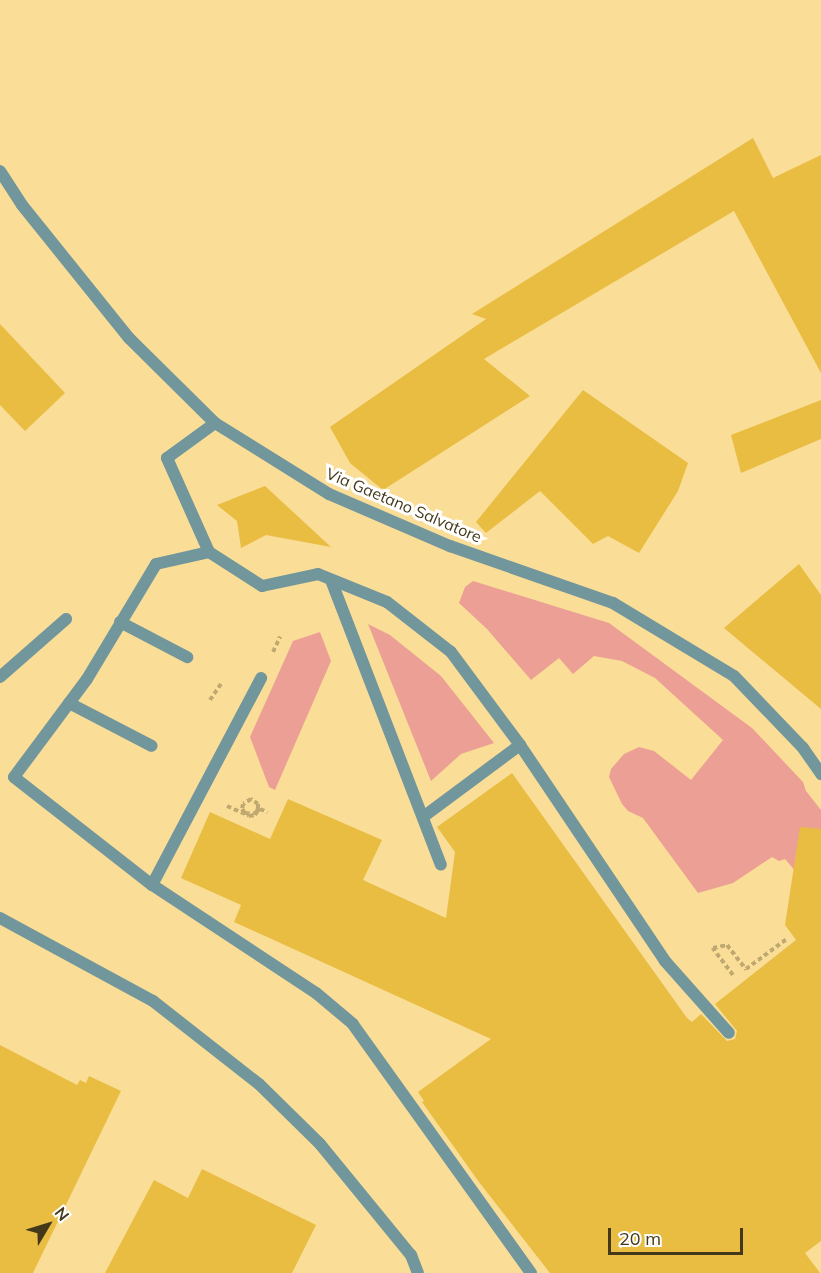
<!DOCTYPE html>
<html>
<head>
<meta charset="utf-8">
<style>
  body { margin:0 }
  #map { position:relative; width:821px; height:1273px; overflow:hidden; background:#fadd97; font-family:Mulish,sans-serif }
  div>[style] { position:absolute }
  .green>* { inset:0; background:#ec9f94 }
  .building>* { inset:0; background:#e9bd41 }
  .path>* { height:4px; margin-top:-2px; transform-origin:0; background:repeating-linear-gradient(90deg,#c0a970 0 4.5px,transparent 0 7.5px) }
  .service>* { height:12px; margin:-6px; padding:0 6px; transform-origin:6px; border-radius:6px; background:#71969c }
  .tertiary>* { height:12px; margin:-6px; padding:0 6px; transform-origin:6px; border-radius:6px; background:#71969c }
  span { translate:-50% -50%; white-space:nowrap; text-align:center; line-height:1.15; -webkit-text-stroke:6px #fff; paint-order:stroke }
  .street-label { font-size:16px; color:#43381a }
  .north { position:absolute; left:18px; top:1195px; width:60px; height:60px; -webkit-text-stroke:4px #fff; paint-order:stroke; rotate:52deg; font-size:16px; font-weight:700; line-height:24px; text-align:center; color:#43381a }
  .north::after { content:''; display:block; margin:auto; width:21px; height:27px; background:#43381a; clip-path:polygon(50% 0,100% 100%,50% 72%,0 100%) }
  .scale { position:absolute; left:608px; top:1228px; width:135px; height:27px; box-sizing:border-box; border:3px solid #43381a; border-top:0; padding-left:8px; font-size:18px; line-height:21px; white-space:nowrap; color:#43381a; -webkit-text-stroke:4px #fff; paint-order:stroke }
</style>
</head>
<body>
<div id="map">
  <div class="green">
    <div style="clip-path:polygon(473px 581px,609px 623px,752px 728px,803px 782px,806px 791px,821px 810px,821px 845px,798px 874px,785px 859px,779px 861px,772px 857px,733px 883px,698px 893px,643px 818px,628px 811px,622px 804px,609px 777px,611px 769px,624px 754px,639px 747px,654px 751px,691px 780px,723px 740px,655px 678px,622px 661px,594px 656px,573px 674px,559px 658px,531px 680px,487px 629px,459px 603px,465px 587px)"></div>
    <div style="clip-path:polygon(368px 624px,390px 635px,441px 676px,494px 743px,461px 754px,431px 781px)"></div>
    <div style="clip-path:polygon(320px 632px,331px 661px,275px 790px,269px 787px,250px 737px,293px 641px)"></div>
  </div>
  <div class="building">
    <div style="clip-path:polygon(753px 138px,773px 178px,821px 155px,821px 373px,734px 211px,484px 359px,530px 396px,383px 490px,350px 463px,330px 427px,486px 319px,472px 314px)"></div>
    <div style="clip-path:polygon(0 324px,65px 393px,25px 431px,0 405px)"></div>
    <div style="clip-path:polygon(583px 390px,688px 463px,678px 491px,639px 553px,608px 536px,593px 544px,540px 491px,486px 533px,476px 522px)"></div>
    <div style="clip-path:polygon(821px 400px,821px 439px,741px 473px,731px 435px)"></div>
    <div style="clip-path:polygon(265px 486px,331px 547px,266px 535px,241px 548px,237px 521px,217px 505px)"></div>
    <div style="clip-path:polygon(799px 564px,821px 595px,821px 709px,724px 628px)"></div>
    <div style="clip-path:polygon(512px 773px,687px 1018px,692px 1022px,701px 1014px,727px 1041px,735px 1039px,737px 1031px,715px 1004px,796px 940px,785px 925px,800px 827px,821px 829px,821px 1241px,805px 1253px,820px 1273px,550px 1273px,479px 1182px,422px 1102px,424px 1101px,418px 1092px,491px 1039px,234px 922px,241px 905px,181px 878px,210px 812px,270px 839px,288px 799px,382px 840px,363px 880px,446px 918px,455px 852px,437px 827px)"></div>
    <div style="clip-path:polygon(0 1045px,77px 1085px,80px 1080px,86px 1083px,89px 1076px,121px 1091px,33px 1273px,0 1273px)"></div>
    <div style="clip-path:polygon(202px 1169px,316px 1225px,292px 1273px,105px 1273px,154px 1180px,188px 1198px)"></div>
  </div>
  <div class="path">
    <div style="left:273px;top:652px;width:17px;rotate:-65deg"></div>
    <div style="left:210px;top:700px;width:22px;rotate:-56deg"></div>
    <div style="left:227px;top:806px;width:24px;rotate:24deg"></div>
    <div style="left:249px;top:816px;width:6px;rotate:-9deg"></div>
    <div style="left:255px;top:815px;width:4px;rotate:-56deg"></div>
    <div style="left:257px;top:812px;width:4px;rotate:-76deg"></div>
    <div style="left:258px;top:808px;width:4px;rotate:-90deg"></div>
    <div style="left:258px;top:804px;width:9px;rotate:-144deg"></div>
    <div style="left:251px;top:799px;width:9px;rotate:148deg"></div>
    <div style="left:243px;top:804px;width:5px;rotate:101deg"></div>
    <div style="left:242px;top:809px;width:5px;rotate:53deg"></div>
    <div style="left:245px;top:813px;width:9px;rotate:6deg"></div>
    <div style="left:254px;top:814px;width:4px;rotate:-45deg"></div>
    <div style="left:257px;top:811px;width:4px;rotate:-34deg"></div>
    <div style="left:260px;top:809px;width:8px;rotate:23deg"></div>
    <div style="left:733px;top:975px;width:34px;rotate:-127deg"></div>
    <div style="left:713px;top:948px;width:14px;rotate:-12deg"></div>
    <div style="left:727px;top:945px;width:31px;rotate:52deg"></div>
    <div style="left:746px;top:969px;width:52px;rotate:-36.4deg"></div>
  </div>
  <div class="service">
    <div style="left:209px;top:552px;width:103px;rotate:-114.1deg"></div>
    <div style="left:167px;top:458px;width:59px;rotate:-36.1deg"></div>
    <div style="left:331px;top:580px;width:305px;rotate:68.9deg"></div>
    <div style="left:120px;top:622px;width:76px;rotate:27.6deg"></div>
    <div style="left:0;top:677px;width:88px;rotate:-41.3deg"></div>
    <div style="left:69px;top:703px;width:93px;rotate:27.4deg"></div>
    <div style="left:423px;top:817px;width:121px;rotate:-36.6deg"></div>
    <div style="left:152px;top:885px;width:234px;rotate:-62.2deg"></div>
    <div style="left:0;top:918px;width:174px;rotate:28.5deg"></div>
    <div style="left:153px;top:1001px;width:135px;rotate:38.1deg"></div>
    <div style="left:259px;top:1084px;width:86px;rotate:44.5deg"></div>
    <div style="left:320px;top:1144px;width:144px;rotate:50.7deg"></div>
    <div style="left:411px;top:1255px;width:19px;rotate:69deg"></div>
    <div style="left:531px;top:1273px;width:306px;rotate:-125.6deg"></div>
    <div style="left:353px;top:1024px;width:48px;rotate:-140deg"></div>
    <div style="left:316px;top:993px;width:196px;rotate:-146.6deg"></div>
    <div style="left:152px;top:885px;width:175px;rotate:-142deg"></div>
    <div style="left:14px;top:777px;width:122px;rotate:-53.3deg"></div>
    <div style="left:87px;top:679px;width:134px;rotate:-59deg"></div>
    <div style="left:156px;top:564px;width:54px;rotate:-12.8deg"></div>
    <div style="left:209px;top:552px;width:63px;rotate:32.7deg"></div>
    <div style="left:262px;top:586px;width:57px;rotate:-12.1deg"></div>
    <div style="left:318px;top:574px;width:74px;rotate:22.1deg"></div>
    <div style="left:387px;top:602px;width:81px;rotate:38deg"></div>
    <div style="left:451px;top:652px;width:116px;rotate:53.4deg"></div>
    <div style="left:520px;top:745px;width:260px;rotate:56.1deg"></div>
    <div style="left:665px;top:961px;width:96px;rotate:48.4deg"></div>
  </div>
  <div class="tertiary">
    <div style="left:0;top:171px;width:40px;rotate:57.1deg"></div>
    <div style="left:22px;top:205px;width:171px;rotate:51.2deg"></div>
    <div style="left:129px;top:338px;width:121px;rotate:44.7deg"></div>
    <div style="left:215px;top:423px;width:134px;rotate:31.9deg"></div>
    <div style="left:329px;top:494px;width:132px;rotate:23.3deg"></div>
    <div style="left:450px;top:546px;width:173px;rotate:19.3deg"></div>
    <div style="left:613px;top:603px;width:141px;rotate:31.1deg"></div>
    <div style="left:734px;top:676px;width:100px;rotate:46.2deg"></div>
    <div style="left:803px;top:748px;width:32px;rotate:55deg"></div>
  </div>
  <div class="street-label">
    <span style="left:404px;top:505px;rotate:23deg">Via Gaetano Salvatore</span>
  </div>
  <div class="north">N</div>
  <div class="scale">20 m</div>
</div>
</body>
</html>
